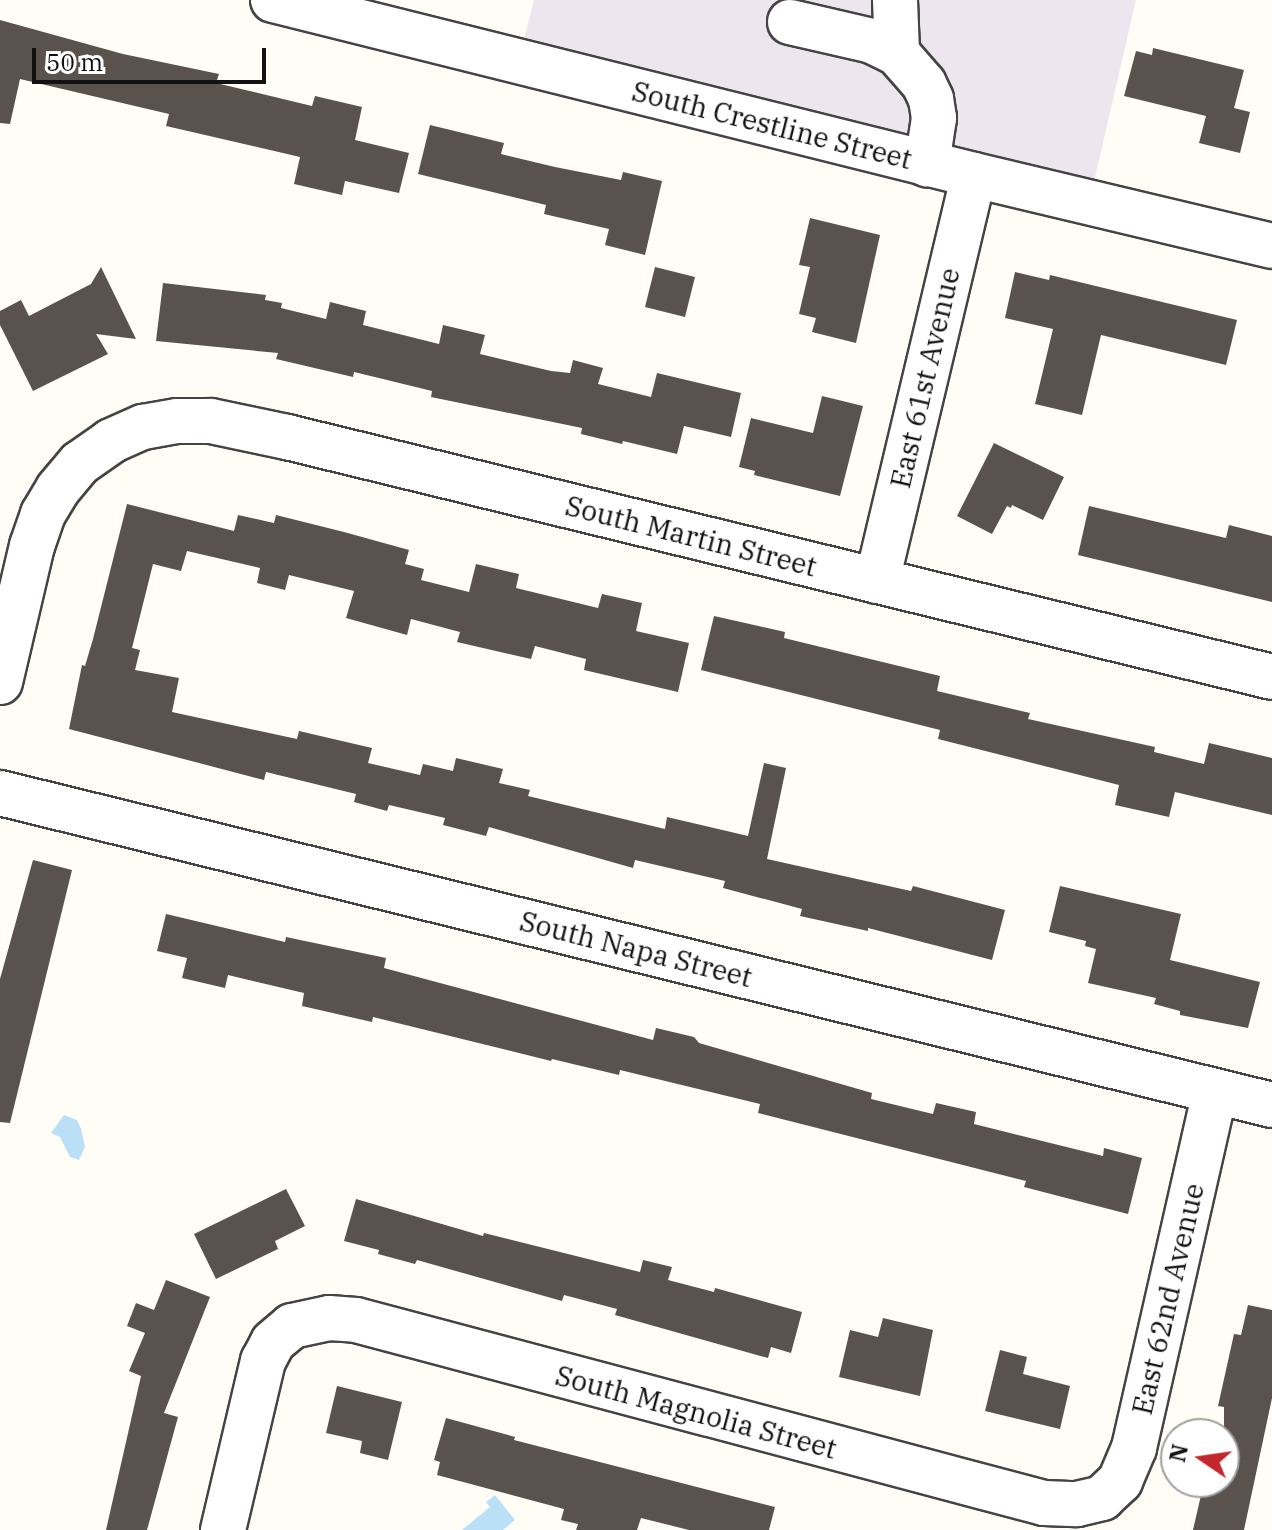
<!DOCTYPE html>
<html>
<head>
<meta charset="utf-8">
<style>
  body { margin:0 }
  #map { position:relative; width:1272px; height:1530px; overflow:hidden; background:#fffdf5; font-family:"IBM Plex Serif",serif }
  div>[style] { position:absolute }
  .industrial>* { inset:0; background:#eee6ef }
  .water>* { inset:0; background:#b9e0f7 }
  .building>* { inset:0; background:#5a524d }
  .roads { filter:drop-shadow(2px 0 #444) drop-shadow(-2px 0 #444) drop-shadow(0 2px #444) drop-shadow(0 -2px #444) }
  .minor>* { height:44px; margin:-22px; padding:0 22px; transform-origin:22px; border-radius:22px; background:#fff }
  span { translate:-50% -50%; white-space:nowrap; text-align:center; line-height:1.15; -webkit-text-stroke:8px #fff; paint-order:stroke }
  .street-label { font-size:28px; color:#111 }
  .north { position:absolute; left:1160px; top:1418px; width:80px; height:80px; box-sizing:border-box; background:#fff; border:2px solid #a0a0a0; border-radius:50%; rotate:283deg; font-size:22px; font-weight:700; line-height:32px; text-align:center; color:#111 }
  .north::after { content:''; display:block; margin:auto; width:28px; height:36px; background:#c4262e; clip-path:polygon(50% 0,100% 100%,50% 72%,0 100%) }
  .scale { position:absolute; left:32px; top:48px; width:234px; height:36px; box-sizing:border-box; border:4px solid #111; border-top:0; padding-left:10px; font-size:24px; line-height:28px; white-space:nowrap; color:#111; -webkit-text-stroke:6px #fff; paint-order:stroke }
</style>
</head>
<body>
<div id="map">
  <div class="industrial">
    <div style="clip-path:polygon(534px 0,1136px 0,1094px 182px,523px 43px)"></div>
  </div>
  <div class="water">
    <div style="clip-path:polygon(64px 1115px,77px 1120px,81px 1129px,85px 1147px,79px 1160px,70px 1157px,60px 1137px,51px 1133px)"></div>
    <div style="clip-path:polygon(495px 1495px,515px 1520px,503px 1530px,462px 1530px,490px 1507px,486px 1502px)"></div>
  </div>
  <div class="building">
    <div style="clip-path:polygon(0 20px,123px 54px,219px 74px,216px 83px,312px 106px,315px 96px,362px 107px,355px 140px,409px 153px,399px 193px,345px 181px,342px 195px,294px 184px,300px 157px,166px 126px,169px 114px,20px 79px,10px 124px,0 123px)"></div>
    <div style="clip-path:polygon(1153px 48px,1244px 70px,1234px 108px,1250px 112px,1240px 153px,1199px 143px,1206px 116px,1124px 96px,1136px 51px,1152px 55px)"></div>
    <div style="clip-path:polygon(430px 125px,504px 143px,501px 154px,555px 167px,621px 180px,623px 172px,662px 181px,645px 255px,605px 245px,609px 229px,544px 214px,546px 205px,418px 174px)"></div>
    <div style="clip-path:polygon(810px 218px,880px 235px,856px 343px,812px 332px,816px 318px,799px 314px,810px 267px,799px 265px)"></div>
    <div style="clip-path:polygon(101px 267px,136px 339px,96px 334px,108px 354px,33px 391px,0 325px,0 311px,21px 300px,29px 316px,91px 284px)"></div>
    <div style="clip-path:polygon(655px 267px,695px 277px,685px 317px,645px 307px)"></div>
    <div style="clip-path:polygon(1015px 272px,1049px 280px,1050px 275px,1237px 320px,1226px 365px,1101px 335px,1082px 415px,1035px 404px,1053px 329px,1005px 318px)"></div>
    <div style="clip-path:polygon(163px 283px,266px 295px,265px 300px,282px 303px,281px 308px,326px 319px,330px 302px,366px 311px,363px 325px,439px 344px,443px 325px,485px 335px,480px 354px,551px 371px,570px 373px,573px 360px,603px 368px,598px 384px,651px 397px,657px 373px,741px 393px,731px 437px,684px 426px,677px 454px,623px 441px,622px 444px,581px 434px,582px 428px,431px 397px,432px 391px,383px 379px,354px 372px,353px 377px,276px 359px,278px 353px,156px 341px)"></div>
    <div style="clip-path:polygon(822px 396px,863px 406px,840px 496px,754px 475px,755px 471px,739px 467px,751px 418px,813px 433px)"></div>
    <div style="clip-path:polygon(994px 443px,1064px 477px,1043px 520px,1012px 505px,1011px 508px,1007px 506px,992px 534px,957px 516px)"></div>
    <div style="clip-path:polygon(127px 504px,234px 531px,238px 515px,274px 523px,276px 515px,344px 532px,409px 550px,405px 564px,424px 569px,421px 580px,469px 592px,476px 564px,519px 574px,516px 588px,598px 608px,602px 594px,642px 603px,636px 631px,689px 643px,678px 692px,584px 670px,586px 659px,535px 646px,531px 659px,457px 642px,460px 632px,411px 619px,407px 635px,346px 618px,354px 591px,289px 575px,285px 590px,257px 583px,260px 568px,187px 551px,181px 571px,153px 564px,132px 648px,140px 650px,135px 670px,179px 678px,172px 712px,297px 739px,299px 731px,372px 748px,368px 763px,420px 775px,423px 764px,453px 771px,456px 758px,503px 769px,499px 783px,530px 790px,528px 796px,665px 829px,667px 817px,748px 836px,764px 763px,786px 768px,767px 859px,911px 891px,913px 886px,1005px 910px,992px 960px,868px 928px,868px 931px,800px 916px,802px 909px,723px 888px,725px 881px,635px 860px,633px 868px,489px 827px,486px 836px,443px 825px,445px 818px,389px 805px,387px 811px,354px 802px,356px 794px,266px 772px,264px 780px,69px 729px,82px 665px,85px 666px,93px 639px)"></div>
    <div style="clip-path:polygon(1089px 506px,1226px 538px,1229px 525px,1272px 536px,1272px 602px,1078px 555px)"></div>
    <div style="clip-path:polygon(714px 616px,785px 632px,784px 638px,940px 676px,937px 691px,1030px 713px,1028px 719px,1155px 747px,1154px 752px,1204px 764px,1209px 743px,1272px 758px,1272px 815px,1175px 792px,1169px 817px,1115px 805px,1119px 785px,938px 739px,940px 730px,701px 670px)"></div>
    <div style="clip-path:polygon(33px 860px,72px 870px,10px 1123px,0 1122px,0 979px)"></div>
    <div style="clip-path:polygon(1060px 886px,1181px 914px,1170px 960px,1260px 982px,1248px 1028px,1180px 1015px,1180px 1011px,1154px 1004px,1156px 998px,1088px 983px,1096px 949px,1085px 946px,1086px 941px,1049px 932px)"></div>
    <div style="clip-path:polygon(166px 914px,285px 942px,286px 937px,386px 958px,384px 968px,653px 1040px,656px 1028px,694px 1037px,699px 1043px,872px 1093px,871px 1099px,933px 1114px,936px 1103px,976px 1112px,974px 1124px,1103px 1156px,1104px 1148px,1142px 1158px,1128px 1214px,1024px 1187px,1026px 1181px,758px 1113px,760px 1104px,620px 1070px,619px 1075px,552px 1059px,551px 1061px,373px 1017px,372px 1022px,302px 1006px,304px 993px,228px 975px,225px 988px,182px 978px,187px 958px,157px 951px)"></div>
    <div style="clip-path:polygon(286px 1189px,305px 1226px,275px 1241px,278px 1249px,216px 1279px,194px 1234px)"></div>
    <div style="clip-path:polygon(356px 1199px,483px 1236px,484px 1233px,640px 1272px,643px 1260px,672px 1267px,668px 1280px,714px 1292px,715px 1288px,802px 1312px,791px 1353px,771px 1347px,768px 1358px,615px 1315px,617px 1309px,564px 1295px,562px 1301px,417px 1260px,415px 1264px,378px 1254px,379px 1250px,344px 1241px)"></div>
    <div style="clip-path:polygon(166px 1280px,210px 1297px,164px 1413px,178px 1417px,147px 1530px,106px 1530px,141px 1376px,129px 1371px,145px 1333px,127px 1326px,136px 1303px,154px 1310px)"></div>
    <div style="clip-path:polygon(1248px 1305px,1272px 1310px,1272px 1398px,1244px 1530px,1193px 1530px,1204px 1482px,1224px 1482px,1224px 1407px,1218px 1406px,1234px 1334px,1241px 1335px)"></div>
    <div style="clip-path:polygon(883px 1318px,933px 1330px,920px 1396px,839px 1377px,850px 1330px,878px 1337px)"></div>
    <div style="clip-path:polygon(1000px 1350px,1027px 1357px,1023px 1374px,1070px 1386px,1060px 1429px,985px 1411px)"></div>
    <div style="clip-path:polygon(337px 1386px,402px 1402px,388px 1460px,360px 1453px,362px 1441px,326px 1433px)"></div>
    <div style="clip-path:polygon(446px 1418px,515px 1437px,514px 1440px,775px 1507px,769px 1530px,689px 1530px,641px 1518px,637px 1530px,576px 1530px,578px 1524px,561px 1520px,564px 1509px,437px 1475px,440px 1462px,434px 1460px)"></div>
  </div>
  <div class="roads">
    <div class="minor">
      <div style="left:273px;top:0;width:723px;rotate:14.02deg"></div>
      <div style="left:974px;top:175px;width:306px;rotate:13.4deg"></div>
      <div style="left:895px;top:0;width:53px;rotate:87.8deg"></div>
      <div style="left:897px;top:53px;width:41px;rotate:48.9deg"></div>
      <div style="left:924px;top:84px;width:17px;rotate:65deg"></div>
      <div style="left:931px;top:99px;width:19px;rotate:81deg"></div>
      <div style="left:934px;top:118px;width:47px;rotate:98.7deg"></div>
      <div style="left:790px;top:22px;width:84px;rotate:13deg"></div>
      <div style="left:872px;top:41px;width:28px;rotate:26deg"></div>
      <div style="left:877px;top:581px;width:417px;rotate:-76.6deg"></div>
      <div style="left:0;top:682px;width:140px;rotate:-76.8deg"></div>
      <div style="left:32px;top:546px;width:34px;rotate:-71deg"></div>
      <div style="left:43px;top:514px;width:29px;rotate:-59deg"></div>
      <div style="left:58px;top:489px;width:34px;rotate:-50deg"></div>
      <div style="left:80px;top:463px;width:38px;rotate:-35deg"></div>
      <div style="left:111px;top:441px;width:35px;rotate:-24deg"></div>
      <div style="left:143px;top:427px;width:35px;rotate:-10deg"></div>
      <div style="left:177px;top:421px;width:34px"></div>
      <div style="left:211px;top:421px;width:78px;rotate:11.9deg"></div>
      <div style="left:287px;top:437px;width:1014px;rotate:13.69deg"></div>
      <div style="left:0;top:793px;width:1310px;rotate:13.78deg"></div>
      <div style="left:223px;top:1530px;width:174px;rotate:-76.7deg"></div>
      <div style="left:263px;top:1361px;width:21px;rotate:-62deg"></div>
      <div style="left:273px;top:1342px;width:25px;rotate:-40deg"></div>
      <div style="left:292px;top:1326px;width:38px;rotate:-12deg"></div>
      <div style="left:329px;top:1318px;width:27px;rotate:4deg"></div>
      <div style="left:356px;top:1320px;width:712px;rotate:14.9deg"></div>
      <div style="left:1044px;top:1503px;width:33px;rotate:2deg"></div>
      <div style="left:1077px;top:1504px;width:26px;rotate:-13deg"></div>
      <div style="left:1102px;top:1498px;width:25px;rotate:-43deg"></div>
      <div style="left:1120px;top:1481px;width:36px;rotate:-67deg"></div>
      <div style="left:1134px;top:1448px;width:365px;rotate:-77.2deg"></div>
    </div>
  </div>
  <div class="street-label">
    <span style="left:772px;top:125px;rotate:14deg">South Crestline Street</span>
    <span style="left:925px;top:378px;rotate:-77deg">East 61st Avenue</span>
    <span style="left:691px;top:536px;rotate:14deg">South Martin Street</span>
    <span style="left:636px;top:949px;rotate:14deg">South Napa Street</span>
    <span style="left:1168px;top:1299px;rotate:-77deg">East 62nd Avenue</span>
    <span style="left:696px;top:1412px;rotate:15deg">South Magnolia Street</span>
  </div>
  <div class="north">N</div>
  <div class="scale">50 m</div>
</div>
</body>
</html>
